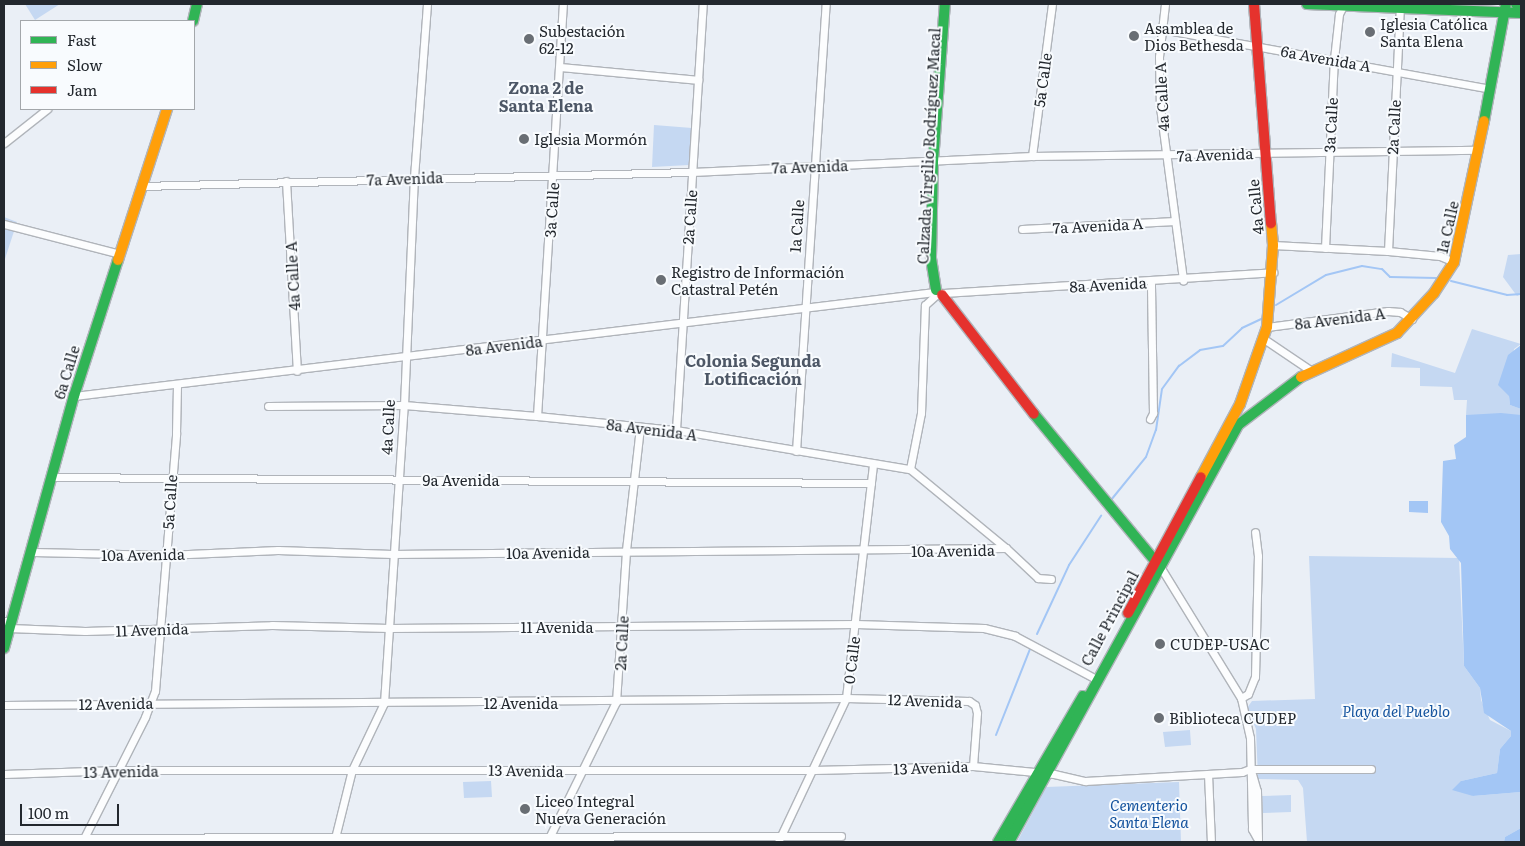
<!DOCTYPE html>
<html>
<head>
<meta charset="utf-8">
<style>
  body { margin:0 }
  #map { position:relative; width:1525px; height:846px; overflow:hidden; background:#eaeff6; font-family:Literata,serif }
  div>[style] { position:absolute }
  .green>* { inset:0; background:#c5d8f2 }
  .water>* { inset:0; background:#a3c6f5 }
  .stream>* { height:2px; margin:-1px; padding:0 1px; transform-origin:1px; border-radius:1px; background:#a3c6f5 }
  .roads { filter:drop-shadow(1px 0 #b0b4ba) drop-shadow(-1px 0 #b0b4ba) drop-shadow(0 1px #b0b4ba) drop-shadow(0 -1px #b0b4ba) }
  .street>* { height:7px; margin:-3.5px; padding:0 3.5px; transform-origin:3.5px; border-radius:3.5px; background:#fcfdfe }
  .fast>* { height:10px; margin:-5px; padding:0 5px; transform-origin:5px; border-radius:5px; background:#30b455 }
  .slow>* { height:10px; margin:-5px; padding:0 5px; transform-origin:5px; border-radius:5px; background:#ff9f0a }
  .jam>* { height:10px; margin:-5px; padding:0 5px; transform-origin:5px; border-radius:5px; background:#e5322d }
  .dots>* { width:14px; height:14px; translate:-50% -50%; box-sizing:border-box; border:2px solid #f8fbfe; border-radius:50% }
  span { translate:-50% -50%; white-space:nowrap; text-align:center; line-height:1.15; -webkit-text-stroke:4px #f8fbfe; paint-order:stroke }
  .poi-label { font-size:15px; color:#23282e }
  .left { translate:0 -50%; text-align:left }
  .street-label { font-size:15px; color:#23282e }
  .park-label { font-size:15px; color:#14539e; font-style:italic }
  .neighbourhood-label { font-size:16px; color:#4d5766; font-weight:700 }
  .frame { position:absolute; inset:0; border:5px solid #23282e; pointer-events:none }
  .legend { position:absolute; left:20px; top:20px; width:175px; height:90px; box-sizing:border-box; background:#f8fbfe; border:1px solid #a3a7ab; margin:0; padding:6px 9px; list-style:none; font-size:15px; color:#23282e }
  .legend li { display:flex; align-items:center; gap:10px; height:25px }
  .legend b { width:25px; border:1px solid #a3a7ab }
  .scale { position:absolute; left:20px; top:804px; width:99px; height:22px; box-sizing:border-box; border:2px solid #23282e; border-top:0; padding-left:6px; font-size:15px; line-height:18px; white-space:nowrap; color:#23282e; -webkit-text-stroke:4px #f8fbfe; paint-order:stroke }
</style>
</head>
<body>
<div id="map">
  <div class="green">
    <div style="clip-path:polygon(25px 4px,60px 4px,35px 20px)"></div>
    <div style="clip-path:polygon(654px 125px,692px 128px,689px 165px,652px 167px)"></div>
    <div style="clip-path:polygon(4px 217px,17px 222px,4px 262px)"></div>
    <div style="clip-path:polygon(1521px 254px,1521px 294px,1517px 296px,1503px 277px,1508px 255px)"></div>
    <div style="clip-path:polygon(1472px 329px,1521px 344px,1514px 349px,1509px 396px,1510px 405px,1521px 409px,1521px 415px,1466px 415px,1467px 400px,1454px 400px,1452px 387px,1420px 386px,1420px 368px,1391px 367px,1392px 353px,1455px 373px)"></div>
    <div style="clip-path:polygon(1309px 556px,1459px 558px,1464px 666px,1480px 688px,1481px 700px,1490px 720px,1511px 731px,1511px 736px,1500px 749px,1497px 773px,1461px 781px,1473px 796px,1521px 792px,1521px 828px,1505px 837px,1504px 842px,1307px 842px,1303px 788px,1298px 780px,1258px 779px,1256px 729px,1247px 708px,1252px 701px,1315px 699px)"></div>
    <div style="clip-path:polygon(1190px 730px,1191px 745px,1165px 747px,1163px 732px)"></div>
    <div style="clip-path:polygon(491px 781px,492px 797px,464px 798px,463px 782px)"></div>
    <div style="clip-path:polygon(1179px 782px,1181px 842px,1017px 842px,1046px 787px)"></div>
    <div style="clip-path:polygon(1291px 795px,1291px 812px,1263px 813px,1262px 796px)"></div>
  </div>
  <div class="water">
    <div style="clip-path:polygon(1521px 345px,1521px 409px,1510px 405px,1509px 396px,1498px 385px,1508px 355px)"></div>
    <div style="clip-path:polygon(1501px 413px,1521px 415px,1521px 792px,1473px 796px,1452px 790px,1461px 781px,1497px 773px,1500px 749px,1511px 736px,1511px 731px,1484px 713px,1480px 688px,1464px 666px,1461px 563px,1450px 549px,1449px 536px,1441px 522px,1443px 461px,1456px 459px,1454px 445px,1466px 437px,1466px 415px)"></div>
    <div style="clip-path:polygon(1409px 501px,1428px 501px,1428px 513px,1409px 512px)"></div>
    <div style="clip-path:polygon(1521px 828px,1521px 842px,1504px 842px,1505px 837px)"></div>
  </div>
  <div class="stream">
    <div style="left:1451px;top:281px;width:58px;rotate:14deg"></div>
    <div style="left:1507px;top:295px;width:14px;rotate:-4deg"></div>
    <div style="left:1276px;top:305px;width:58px;rotate:-31deg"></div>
    <div style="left:1326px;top:275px;width:37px;rotate:-14deg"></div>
    <div style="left:1362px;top:266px;width:20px;rotate:9deg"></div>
    <div style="left:1382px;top:269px;width:11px;rotate:45deg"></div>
    <div style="left:1390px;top:277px;width:46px;rotate:1.2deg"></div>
    <div style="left:1111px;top:500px;width:55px;rotate:-50.9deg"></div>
    <div style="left:1146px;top:457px;width:29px;rotate:-70deg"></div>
    <div style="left:1156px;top:430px;width:41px;rotate:-81.7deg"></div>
    <div style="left:1162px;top:389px;width:29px;rotate:-54deg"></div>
    <div style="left:1179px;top:366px;width:26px;rotate:-37deg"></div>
    <div style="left:1200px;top:350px;width:23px;rotate:-10deg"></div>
    <div style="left:1223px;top:346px;width:26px;rotate:-43deg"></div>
    <div style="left:1242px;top:328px;width:23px;rotate:-25deg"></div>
    <div style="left:1037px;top:634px;width:76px;rotate:-65.1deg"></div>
    <div style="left:1069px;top:565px;width:59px;rotate:-56.9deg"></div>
    <div style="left:996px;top:735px;width:92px;rotate:-68.4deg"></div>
  </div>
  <div class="roads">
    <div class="street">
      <div style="left:1165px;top:4px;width:53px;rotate:96.5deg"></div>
      <div style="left:1159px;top:57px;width:50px;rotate:88.9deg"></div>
      <div style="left:1160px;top:107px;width:175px;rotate:82.4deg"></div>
      <div style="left:1161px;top:29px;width:334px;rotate:10.3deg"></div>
      <div style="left:561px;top:67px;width:138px;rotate:5.4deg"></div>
      <div style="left:4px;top:143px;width:55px;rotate:-38.3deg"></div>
      <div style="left:1032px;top:156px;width:153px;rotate:-82.5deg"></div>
      <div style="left:286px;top:181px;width:190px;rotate:86.7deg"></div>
      <div style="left:141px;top:186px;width:551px;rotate:-1.46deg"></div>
      <div style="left:692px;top:172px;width:340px;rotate:-2.7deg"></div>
      <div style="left:1032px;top:156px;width:446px;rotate:-0.8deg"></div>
      <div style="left:4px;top:224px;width:120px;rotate:14.5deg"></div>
      <div style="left:1022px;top:229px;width:153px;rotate:-3deg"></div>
      <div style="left:1273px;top:245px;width:115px;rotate:3deg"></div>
      <div style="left:1388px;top:251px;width:52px;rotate:5.5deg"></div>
      <div style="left:1440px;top:256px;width:15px;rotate:23deg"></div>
      <div style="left:1325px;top:248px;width:189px;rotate:-87.3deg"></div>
      <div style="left:1334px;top:59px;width:45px;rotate:-83.7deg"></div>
      <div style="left:1339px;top:14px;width:11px;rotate:-63deg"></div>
      <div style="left:1388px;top:251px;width:247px;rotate:-87.2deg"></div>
      <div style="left:943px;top:293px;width:331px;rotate:-3.6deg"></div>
      <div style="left:1267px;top:327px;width:122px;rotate:-7.5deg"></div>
      <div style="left:1388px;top:311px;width:12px;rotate:5deg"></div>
      <div style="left:1400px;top:312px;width:14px;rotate:30deg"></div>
      <div style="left:1264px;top:339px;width:55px;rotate:34deg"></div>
      <div style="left:74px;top:396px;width:867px;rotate:-6.89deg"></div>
      <div style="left:268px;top:406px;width:136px;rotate:-0.4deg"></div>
      <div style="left:404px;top:405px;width:133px;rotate:4.7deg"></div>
      <div style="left:537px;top:416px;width:140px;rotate:5.8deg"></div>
      <div style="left:676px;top:430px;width:237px;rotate:9.5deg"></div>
      <div style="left:910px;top:469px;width:124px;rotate:39.5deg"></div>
      <div style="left:537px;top:416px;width:413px;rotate:-86.4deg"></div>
      <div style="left:1150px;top:419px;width:7px;rotate:-63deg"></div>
      <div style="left:1153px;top:413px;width:131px;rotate:-90.9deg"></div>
      <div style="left:676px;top:430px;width:427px;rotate:-86.4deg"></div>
      <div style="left:796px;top:451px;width:448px;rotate:-86.2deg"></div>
      <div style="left:910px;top:469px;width:57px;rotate:-78.9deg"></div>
      <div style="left:921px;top:413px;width:108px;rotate:-87.9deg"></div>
      <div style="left:925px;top:305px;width:15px;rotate:-42deg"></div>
      <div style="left:51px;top:477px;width:820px;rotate:0.42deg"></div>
      <div style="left:33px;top:552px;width:133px;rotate:1.3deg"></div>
      <div style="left:166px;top:555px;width:112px;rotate:-2.6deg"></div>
      <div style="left:278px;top:550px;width:114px;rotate:2deg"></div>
      <div style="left:392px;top:554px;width:614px;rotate:-0.56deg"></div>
      <div style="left:1006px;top:548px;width:44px;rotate:43.2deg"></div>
      <div style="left:1038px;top:578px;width:13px;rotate:4deg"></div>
      <div style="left:1161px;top:568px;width:153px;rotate:58.4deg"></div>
      <div style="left:1241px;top:698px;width:41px;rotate:77.3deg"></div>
      <div style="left:1250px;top:738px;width:91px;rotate:88.7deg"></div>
      <div style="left:1252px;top:829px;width:10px;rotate:61deg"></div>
      <div style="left:4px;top:621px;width:7px"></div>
      <div style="left:9px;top:628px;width:76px;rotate:2.3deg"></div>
      <div style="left:85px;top:631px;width:187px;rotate:-1.8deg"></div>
      <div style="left:272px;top:625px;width:117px;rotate:1.5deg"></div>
      <div style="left:389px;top:628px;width:467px;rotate:-0.5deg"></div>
      <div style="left:856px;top:624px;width:128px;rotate:1.8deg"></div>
      <div style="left:984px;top:628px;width:32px;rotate:14deg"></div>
      <div style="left:1015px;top:636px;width:89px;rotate:28deg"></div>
      <div style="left:1241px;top:698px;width:8px;rotate:-30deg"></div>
      <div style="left:1248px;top:694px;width:18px;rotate:-68deg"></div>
      <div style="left:1255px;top:677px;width:121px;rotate:-88.6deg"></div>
      <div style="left:1258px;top:556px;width:24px;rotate:-97deg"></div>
      <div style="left:4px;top:705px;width:842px;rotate:-0.48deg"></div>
      <div style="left:846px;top:698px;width:123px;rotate:1.4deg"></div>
      <div style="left:969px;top:701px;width:7px;rotate:34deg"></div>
      <div style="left:975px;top:705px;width:8px;rotate:76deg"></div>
      <div style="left:977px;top:713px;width:53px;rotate:94.3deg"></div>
      <div style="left:4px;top:774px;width:115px;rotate:-2deg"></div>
      <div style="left:119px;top:770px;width:695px"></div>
      <div style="left:814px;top:770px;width:159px;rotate:-1.4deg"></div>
      <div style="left:973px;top:766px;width:81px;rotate:5.6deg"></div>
      <div style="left:1054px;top:774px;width:32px;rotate:13deg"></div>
      <div style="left:1085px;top:781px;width:157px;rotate:-3.3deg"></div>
      <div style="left:1242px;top:772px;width:9px;rotate:-21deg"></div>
      <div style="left:1250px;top:769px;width:121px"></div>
      <div style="left:1208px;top:774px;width:68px;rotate:87.5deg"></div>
      <div style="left:1252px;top:774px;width:18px;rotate:74deg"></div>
      <div style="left:1257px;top:791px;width:49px;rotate:88.8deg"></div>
      <div style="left:4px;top:838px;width:837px;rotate:-0.14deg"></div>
      <div style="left:83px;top:840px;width:138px;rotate:-63.2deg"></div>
      <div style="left:145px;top:717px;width:28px;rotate:-69deg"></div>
      <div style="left:155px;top:691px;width:259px;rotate:-85.3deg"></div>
      <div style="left:176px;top:433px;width:47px;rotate:-88.8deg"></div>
      <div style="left:334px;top:842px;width:74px;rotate:-76deg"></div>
      <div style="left:352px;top:770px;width:74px;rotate:-64.5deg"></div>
      <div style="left:384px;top:703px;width:299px;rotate:-86.2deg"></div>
      <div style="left:404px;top:405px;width:228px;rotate:-87.5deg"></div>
      <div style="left:414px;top:177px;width:173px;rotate:-85.7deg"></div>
      <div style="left:547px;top:842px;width:156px;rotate:-63.8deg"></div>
      <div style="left:616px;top:702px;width:152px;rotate:-86.2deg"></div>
      <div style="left:626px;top:550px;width:124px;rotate:-83.5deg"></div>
      <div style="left:778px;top:842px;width:159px;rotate:-64.7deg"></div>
      <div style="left:846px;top:698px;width:236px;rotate:-83.4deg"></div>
    </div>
    <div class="fast">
      <div style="left:1307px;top:4px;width:214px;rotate:2.4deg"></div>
      <div style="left:1516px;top:4px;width:6px;rotate:39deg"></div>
      <div style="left:193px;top:21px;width:17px;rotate:-77deg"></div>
      <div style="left:1484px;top:121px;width:119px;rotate:-79.4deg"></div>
      <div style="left:936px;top:290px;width:33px;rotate:-99deg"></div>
      <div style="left:931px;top:257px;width:95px;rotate:-88.8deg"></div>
      <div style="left:933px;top:162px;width:158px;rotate:-85.7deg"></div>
      <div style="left:1034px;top:414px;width:198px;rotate:50.5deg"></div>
      <div style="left:4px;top:648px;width:262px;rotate:-74.5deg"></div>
      <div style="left:74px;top:396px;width:143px;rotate:-72.1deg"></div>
      <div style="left:998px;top:842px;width:169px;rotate:-59.8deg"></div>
      <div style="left:1009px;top:842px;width:476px;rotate:-61.2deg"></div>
      <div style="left:1238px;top:425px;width:79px;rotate:-37.3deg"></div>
    </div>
    <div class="slow">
      <div style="left:118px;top:260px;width:159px;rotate:-72deg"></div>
      <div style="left:1301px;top:377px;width:106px;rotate:-24.6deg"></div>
      <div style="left:1397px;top:333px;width:54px;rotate:-47.2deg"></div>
      <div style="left:1434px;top:293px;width:37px;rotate:-57deg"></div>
      <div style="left:1454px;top:262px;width:144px;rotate:-78deg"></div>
      <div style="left:1201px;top:477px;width:83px;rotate:-61.9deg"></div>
      <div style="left:1240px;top:404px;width:82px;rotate:-70.7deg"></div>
      <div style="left:1267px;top:327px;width:82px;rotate:-85.8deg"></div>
      <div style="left:1273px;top:245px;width:22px;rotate:-95deg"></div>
    </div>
    <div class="jam">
      <div style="left:1254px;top:4px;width:220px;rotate:85.6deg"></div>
      <div style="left:942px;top:295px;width:150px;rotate:52.3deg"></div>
      <div style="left:1128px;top:613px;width:154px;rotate:-61.8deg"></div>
    </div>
  </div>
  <div class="dots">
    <div style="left:1370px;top:32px;background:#696e74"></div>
    <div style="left:1134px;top:36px;background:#696e74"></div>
    <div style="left:529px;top:39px;background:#696e74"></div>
    <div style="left:524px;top:139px;background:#696e74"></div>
    <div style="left:661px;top:280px;background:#696e74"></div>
    <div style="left:1160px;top:644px;background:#696e74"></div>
    <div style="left:1159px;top:718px;background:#696e74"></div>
    <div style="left:525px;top:809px;background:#696e74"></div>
  </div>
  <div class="poi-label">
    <span class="left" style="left:1380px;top:32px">Iglesia Católica<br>Santa Elena</span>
    <span class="left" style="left:1144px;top:36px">Asamblea de<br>Dios Bethesda</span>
    <span class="left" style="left:539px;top:39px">Subestación<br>62-12</span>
    <span class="left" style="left:534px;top:139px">Iglesia Mormón</span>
    <span class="left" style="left:671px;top:280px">Registro de Información<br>Catastral Petén</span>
    <span class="left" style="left:1170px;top:644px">CUDEP-USAC</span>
    <span class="left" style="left:1169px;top:718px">Biblioteca CUDEP</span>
    <span class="left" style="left:535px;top:809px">Liceo Integral<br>Nueva Generación</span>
  </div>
  <div class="street-label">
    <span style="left:1326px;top:58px;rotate:10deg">6a Avenida A</span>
    <span style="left:1042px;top:80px;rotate:-82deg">5a Calle</span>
    <span style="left:1161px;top:97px;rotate:-93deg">4a Calle A</span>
    <span style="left:1330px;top:125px;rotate:-87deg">3a Calle</span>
    <span style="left:1393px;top:127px;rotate:-87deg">2a Calle</span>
    <span style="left:928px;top:146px;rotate:-87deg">Calzada Virgilio Rodríguez Macal</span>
    <span style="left:1215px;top:154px;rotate:-2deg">7a Avenida</span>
    <span style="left:810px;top:166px;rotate:-2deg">7a Avenida</span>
    <span style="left:405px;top:178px;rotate:-2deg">7a Avenida</span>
    <span style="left:1255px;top:207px;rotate:-95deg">4a Calle</span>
    <span style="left:551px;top:210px;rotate:-86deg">3a Calle</span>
    <span style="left:689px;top:217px;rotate:-86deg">2a Calle</span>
    <span style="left:1098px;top:225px;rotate:-3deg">7a Avenida A</span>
    <span style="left:796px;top:226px;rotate:-86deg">1a Calle</span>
    <span style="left:1447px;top:227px;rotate:-77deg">1a Calle</span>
    <span style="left:292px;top:276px;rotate:-93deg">4a Calle A</span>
    <span style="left:1108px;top:284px;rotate:-3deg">8a Avenida</span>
    <span style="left:1340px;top:318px;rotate:-7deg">8a Avenida A</span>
    <span style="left:504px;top:345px;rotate:-7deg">8a Avenida</span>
    <span style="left:66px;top:372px;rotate:-73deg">6a Calle</span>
    <span style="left:387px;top:427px;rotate:-87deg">4a Calle</span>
    <span style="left:652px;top:429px;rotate:7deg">8a Avenida A</span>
    <span style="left:461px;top:480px">9a Avenida</span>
    <span style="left:169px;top:502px;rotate:-86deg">5a Calle</span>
    <span style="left:953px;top:550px;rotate:-1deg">10a Avenida</span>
    <span style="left:548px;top:552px;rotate:-1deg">10a Avenida</span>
    <span style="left:143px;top:554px;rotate:-1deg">10a Avenida</span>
    <span style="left:1109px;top:618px;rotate:-62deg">Calle Principal</span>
    <span style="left:557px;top:627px">11 Avenida</span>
    <span style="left:152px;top:629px;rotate:-2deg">11 Avenida</span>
    <span style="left:621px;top:643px;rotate:-87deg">2a Calle</span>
    <span style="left:851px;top:660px;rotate:-83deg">0 Calle</span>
    <span style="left:925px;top:700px;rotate:2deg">12 Avenida</span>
    <span style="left:116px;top:703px;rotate:-1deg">12 Avenida</span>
    <span style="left:521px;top:703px">12 Avenida</span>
    <span style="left:931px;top:767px;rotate:-2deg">13 Avenida</span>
    <span style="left:526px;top:770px;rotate:1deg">13 Avenida</span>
    <span style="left:121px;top:771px;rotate:-1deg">13 Avenida</span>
  </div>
  <div class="park-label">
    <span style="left:1396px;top:711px">Playa del Pueblo</span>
    <span style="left:1149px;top:813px">Cementerio<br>Santa Elena</span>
  </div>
  <div class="neighbourhood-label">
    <span style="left:546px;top:96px">Zona 2 de<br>Santa Elena</span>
    <span style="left:753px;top:369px">Colonia Segunda<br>Lotificación</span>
  </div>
  <div class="frame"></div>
  <ul class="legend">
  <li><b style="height:6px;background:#30b455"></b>Fast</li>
  <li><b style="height:6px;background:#ff9f0a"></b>Slow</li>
  <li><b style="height:6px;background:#e5322d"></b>Jam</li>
  </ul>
  <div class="scale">100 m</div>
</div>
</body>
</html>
